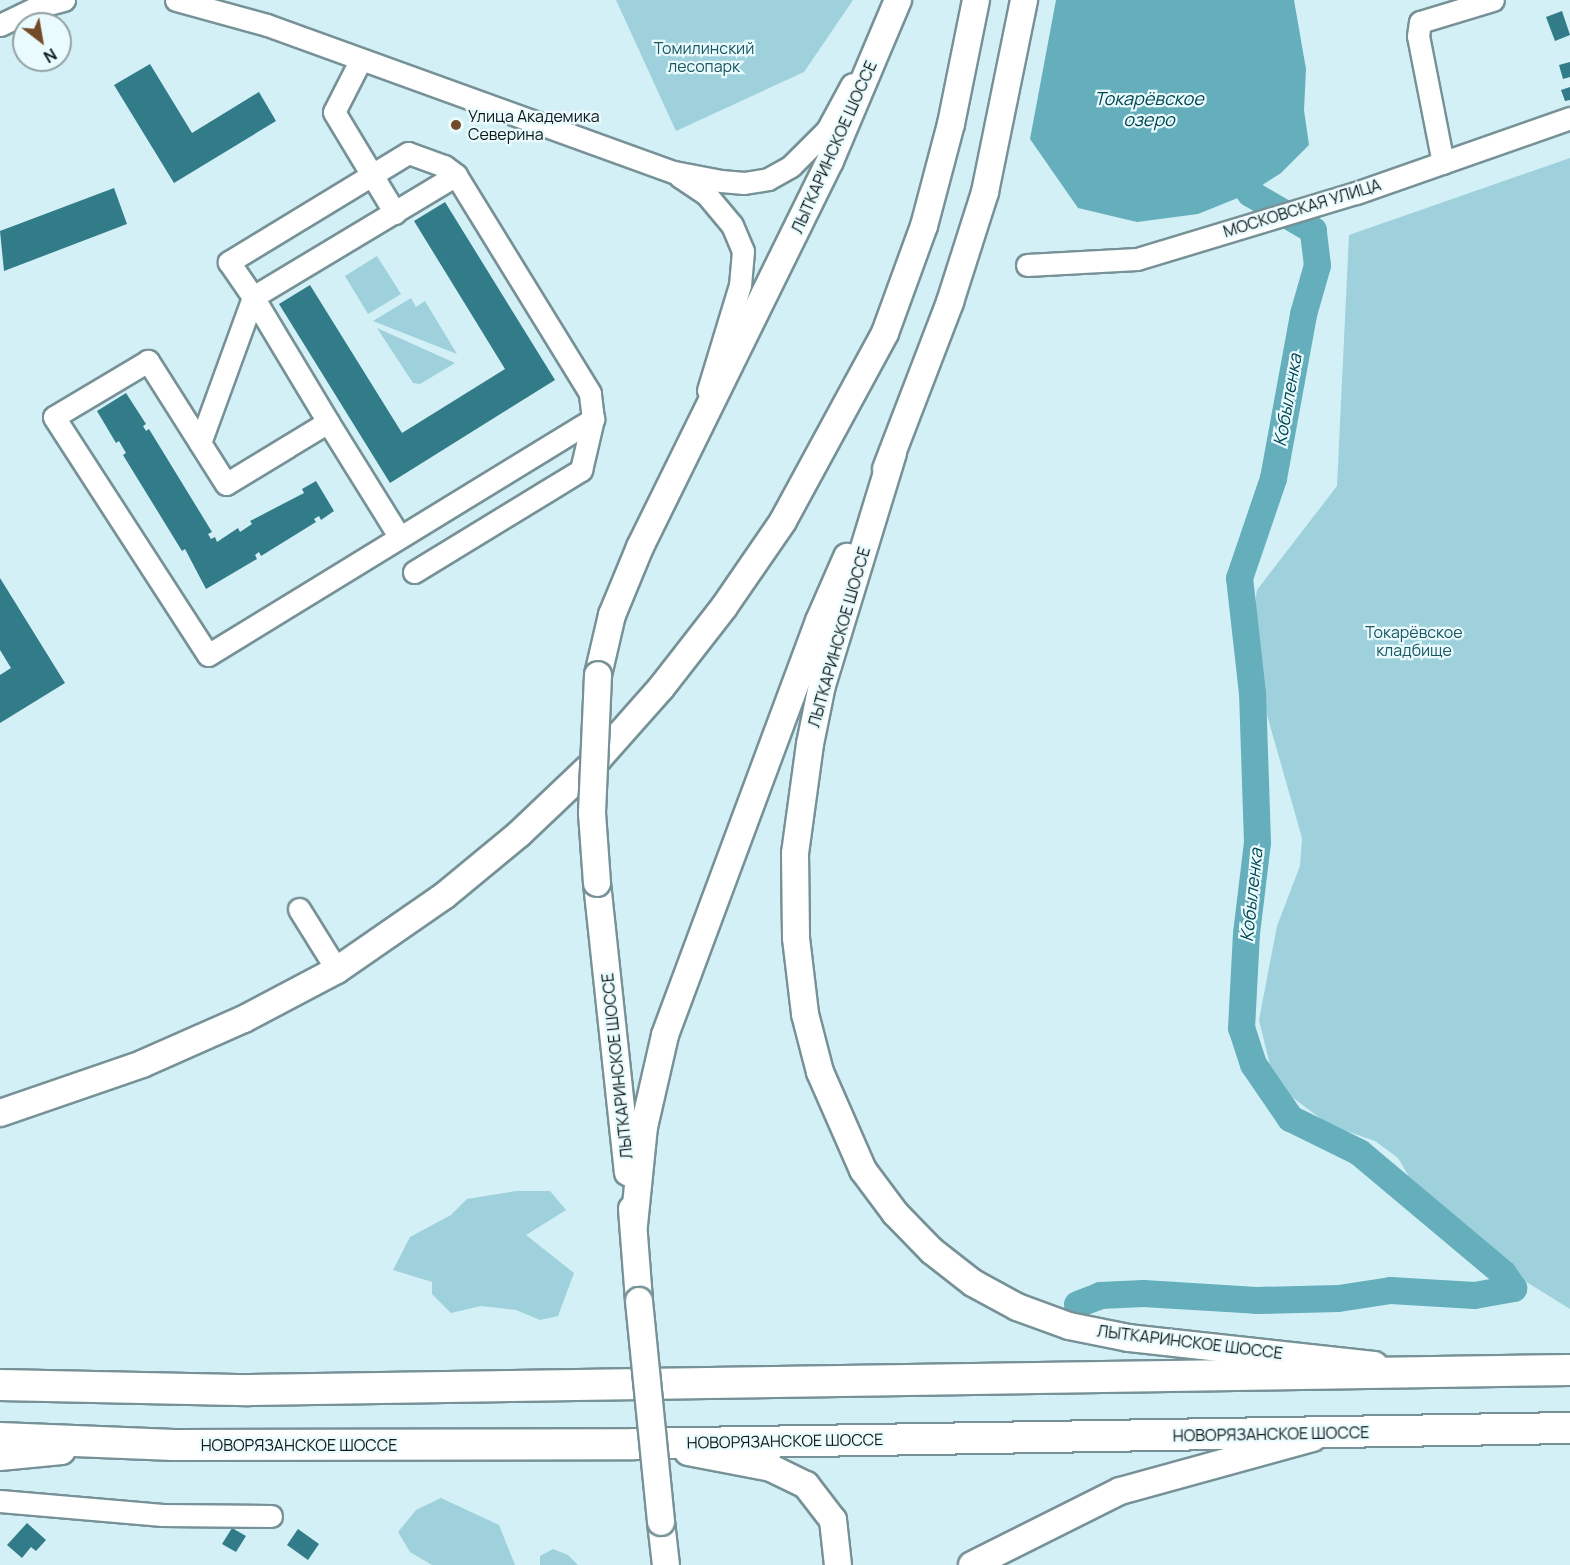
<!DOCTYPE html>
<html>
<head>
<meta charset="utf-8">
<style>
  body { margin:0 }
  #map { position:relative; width:1570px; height:1565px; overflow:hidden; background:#d3f0f6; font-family:Manrope,sans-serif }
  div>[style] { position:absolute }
  .green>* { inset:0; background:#9ed1db }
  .water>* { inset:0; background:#65aebb }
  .river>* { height:27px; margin:-13.5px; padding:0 13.5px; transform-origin:13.5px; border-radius:13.5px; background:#65aebb }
  .building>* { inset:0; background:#317c88 }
  .roads { filter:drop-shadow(2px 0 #779297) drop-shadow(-2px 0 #779297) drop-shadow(0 2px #779297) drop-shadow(0 -2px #779297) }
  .minor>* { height:21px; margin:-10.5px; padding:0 10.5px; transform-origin:10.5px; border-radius:10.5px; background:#fff }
  .major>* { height:26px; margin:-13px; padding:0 13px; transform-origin:13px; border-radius:13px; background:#fff }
  .highway>* { height:30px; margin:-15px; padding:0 15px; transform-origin:15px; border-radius:15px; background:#fff }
  .bridges { filter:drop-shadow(2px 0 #779297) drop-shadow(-2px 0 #779297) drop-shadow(0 2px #779297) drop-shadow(0 -2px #779297) }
  .major-bridge>* { height:26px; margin:-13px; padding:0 13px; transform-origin:13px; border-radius:13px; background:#fff }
  .dots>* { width:16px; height:16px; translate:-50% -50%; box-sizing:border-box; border:3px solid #eafbfe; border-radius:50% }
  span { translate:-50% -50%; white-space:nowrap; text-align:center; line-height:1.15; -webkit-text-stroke:4.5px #eafbfe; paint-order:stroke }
  .park-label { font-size:16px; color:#195761 }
  .poi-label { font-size:16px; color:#0f191b }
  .left { translate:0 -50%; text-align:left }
  .street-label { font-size:16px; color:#0f191b }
  .water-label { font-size:18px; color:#004751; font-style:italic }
  .north { position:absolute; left:12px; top:12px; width:60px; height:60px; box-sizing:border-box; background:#eafbfe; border:2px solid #92a1a3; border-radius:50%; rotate:149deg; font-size:16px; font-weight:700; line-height:24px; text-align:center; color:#0f191b }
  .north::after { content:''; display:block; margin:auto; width:21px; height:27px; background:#734b2a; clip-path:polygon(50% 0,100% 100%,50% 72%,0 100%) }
</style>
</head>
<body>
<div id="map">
  <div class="green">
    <div style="clip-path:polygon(616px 0,853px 0,804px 72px,676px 131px)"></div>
    <div style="clip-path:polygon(1570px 158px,1570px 1309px,1483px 1255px,1424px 1202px,1398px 1158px,1375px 1141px,1329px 1125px,1292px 1097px,1270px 1065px,1259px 1020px,1277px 926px,1300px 866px,1302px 838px,1267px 715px,1254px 609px,1257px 590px,1337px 486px,1349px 235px)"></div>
    <div style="clip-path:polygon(377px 256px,401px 294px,368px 314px,345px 276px)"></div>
    <div style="clip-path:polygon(411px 298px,416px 307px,425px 301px,457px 354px,373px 321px)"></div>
    <div style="clip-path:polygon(377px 328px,455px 363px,420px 384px,413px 383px)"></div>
    <div style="clip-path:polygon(516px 1191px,550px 1191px,566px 1210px,526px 1235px,574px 1273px,558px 1316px,540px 1320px,516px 1310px,481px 1306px,451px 1313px,432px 1294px,432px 1282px,393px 1270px,410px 1237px,451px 1215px,467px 1199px)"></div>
    <div style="clip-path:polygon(441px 1498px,499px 1525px,515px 1565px,432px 1565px,410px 1552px,398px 1532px,416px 1510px)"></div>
    <div style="clip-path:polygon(553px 1549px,568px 1555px,578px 1565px,540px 1565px,540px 1556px)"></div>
  </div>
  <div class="water">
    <div style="clip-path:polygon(1056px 0,1294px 0,1306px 69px,1304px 110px,1309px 145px,1281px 173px,1250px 193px,1198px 214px,1137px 222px,1078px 208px,1030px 139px)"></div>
  </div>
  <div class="river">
    <div style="left:1077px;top:1304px;width:25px;rotate:-21deg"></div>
    <div style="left:1100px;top:1295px;width:43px;rotate:-2.7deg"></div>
    <div style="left:1143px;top:1293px;width:113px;rotate:3.5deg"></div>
    <div style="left:1256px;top:1300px;width:82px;rotate:-1.4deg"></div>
    <div style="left:1338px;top:1298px;width:53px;rotate:-8.7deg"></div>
    <div style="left:1390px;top:1290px;width:84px;rotate:3.4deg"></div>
    <div style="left:1474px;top:1295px;width:40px;rotate:-10deg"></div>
    <div style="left:1513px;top:1288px;width:18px;rotate:-124deg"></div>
    <div style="left:1503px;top:1273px;width:188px;rotate:-140deg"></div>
    <div style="left:1359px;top:1152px;width:77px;rotate:-153.8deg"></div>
    <div style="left:1290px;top:1118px;width:65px;rotate:-124.4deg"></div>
    <div style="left:1253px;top:1064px;width:38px;rotate:-108deg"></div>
    <div style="left:1241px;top:1028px;width:95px;rotate:-87deg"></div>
    <div style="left:1246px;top:933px;width:92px;rotate:-83.1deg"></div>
    <div style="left:1257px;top:842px;width:149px;rotate:-91.9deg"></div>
    <div style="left:1252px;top:693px;width:116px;rotate:-96.4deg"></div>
    <div style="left:1239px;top:578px;width:106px;rotate:-71.2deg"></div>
    <div style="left:1273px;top:478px;width:167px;rotate:-79.6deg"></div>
    <div style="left:1303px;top:314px;width:51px;rotate:-74.1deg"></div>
    <div style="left:1317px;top:265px;width:35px;rotate:-97deg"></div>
    <div style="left:1313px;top:230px;width:73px;rotate:-149.6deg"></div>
    <div style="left:1250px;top:193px;width:36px;rotate:-126deg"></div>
  </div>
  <div class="building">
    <div style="clip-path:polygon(1562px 11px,1570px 35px,1555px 41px,1546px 17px)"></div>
    <div style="clip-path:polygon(1570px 62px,1570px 77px,1563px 79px,1559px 65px)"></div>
    <div style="clip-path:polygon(150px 64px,192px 133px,259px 92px,276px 121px,174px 183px,114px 85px)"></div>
    <div style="clip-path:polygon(1570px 87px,1570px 100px,1565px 101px,1561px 90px)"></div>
    <div style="clip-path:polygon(114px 188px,127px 224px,4px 271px,0 231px)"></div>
    <div style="clip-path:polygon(445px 202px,555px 380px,390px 483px,279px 304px,310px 285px,402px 433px,505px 369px,414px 221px)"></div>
    <div style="clip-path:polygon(126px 393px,146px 424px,143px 426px,146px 431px,149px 429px,212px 532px,208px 534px,211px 539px,215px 537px,217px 542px,238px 528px,240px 532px,252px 524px,250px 521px,304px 493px,302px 489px,316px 481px,334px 511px,321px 520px,319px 516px,314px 519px,316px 522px,261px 556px,259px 552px,255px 555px,257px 559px,206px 589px,185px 549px,182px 551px,123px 455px,126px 453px,119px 441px,116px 443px,97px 411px)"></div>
    <div style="clip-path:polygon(0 578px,65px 683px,0 723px,0 675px,11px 668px,0 650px)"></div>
    <div style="clip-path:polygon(27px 1523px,46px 1540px,36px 1551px,31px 1547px,22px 1558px,7px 1545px)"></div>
    <div style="clip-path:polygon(232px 1528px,246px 1536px,236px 1552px,222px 1544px)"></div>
    <div style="clip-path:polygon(298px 1529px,319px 1544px,308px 1560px,287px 1545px)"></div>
  </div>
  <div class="roads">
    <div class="minor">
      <div style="left:176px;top:0;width:94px;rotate:15.4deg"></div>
      <div style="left:267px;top:25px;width:433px;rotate:19.9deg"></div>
      <div style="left:674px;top:172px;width:48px;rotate:10.8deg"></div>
      <div style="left:721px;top:181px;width:23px;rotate:5deg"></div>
      <div style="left:744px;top:183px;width:24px;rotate:-9deg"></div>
      <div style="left:768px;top:179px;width:26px;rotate:-29deg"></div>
      <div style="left:791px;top:166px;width:51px;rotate:-45deg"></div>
      <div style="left:827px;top:130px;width:52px;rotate:-61.5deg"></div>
      <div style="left:0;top:25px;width:41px;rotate:-25.9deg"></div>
      <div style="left:37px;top:7px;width:28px;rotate:-15deg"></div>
      <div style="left:360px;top:61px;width:57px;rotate:117deg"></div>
      <div style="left:334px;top:112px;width:118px;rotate:58.9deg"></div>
      <div style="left:1443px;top:163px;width:129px;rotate:-101.1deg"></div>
      <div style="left:1418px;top:36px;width:14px;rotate:-82deg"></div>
      <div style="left:1420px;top:22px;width:76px;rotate:-16.8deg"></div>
      <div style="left:679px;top:176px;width:32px;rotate:34deg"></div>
      <div style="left:706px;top:194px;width:40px;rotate:50deg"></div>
      <div style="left:732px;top:225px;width:28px;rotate:67deg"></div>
      <div style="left:743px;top:251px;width:34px;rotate:95deg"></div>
      <div style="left:740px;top:285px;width:110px;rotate:106.9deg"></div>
      <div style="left:1027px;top:265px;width:110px;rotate:-3.1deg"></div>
      <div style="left:1137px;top:259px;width:229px;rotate:-16.8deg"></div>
      <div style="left:1356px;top:193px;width:227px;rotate:-19.3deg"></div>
      <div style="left:328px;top:422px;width:134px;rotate:58.1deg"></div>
      <div style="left:200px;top:443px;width:155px;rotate:-70deg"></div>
      <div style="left:253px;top:297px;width:146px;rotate:59deg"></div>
      <div style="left:328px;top:422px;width:119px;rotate:148.7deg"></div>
      <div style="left:226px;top:484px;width:146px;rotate:-122.4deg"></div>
      <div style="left:148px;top:361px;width:109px;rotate:149.2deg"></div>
      <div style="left:54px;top:417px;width:283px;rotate:57.1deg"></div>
      <div style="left:208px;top:655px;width:452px;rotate:-31.5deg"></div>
      <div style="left:593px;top:419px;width:26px;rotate:-97deg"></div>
      <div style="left:590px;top:393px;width:256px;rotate:-121.6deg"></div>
      <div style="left:456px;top:175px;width:15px;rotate:-143deg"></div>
      <div style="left:444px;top:166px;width:38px;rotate:-160deg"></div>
      <div style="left:408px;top:153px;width:210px;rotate:148.7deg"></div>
      <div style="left:229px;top:262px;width:42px;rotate:55.6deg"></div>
      <div style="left:253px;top:297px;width:237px;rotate:-31deg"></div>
      <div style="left:414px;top:572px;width:196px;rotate:-31.4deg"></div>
      <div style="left:581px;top:470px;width:52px;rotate:-76.8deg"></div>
      <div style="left:299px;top:909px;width:72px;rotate:58.1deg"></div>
      <div style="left:0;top:1501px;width:163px;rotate:4.9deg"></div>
      <div style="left:162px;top:1515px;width:109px;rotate:0.5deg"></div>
    </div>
    <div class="major">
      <div style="left:893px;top:453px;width:243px;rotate:107deg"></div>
      <div style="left:822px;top:685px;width:60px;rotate:101.5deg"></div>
      <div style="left:810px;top:744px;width:110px;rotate:97.8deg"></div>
      <div style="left:795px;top:853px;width:85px;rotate:89.3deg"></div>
      <div style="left:796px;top:938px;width:77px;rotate:83.2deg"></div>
      <div style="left:805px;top:1014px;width:60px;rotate:75.5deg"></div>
      <div style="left:820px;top:1072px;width:107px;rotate:66.3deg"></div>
      <div style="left:863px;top:1170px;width:54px;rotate:53.3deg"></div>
      <div style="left:895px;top:1213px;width:53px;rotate:45.8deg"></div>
      <div style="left:932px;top:1251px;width:52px;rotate:38deg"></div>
      <div style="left:973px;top:1283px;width:50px;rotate:28.6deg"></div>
      <div style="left:1017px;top:1307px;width:55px;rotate:20.1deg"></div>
      <div style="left:1069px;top:1326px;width:61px;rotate:11.3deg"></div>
      <div style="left:1129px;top:1338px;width:247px;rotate:6.3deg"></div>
      <div style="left:886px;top:469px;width:179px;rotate:-69deg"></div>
      <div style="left:950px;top:302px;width:115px;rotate:-72.3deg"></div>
      <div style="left:985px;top:192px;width:196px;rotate:-78.5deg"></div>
      <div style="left:598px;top:675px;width:62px;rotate:-76.9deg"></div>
      <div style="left:612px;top:615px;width:74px;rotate:-67.6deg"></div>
      <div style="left:640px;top:547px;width:430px;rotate:-63.8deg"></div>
      <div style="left:830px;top:161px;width:175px;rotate:-67.1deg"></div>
      <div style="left:597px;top:883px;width:291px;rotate:83.9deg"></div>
      <div style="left:0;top:1113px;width:150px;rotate:-19deg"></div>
      <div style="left:142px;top:1064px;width:111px;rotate:-23.8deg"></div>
      <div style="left:244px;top:1019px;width:105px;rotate:-27.8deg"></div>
      <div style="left:337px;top:970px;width:130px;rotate:-34.7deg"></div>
      <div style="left:444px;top:896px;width:97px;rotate:-39.6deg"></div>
      <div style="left:519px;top:834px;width:110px;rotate:-43.5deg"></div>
      <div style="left:599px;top:758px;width:94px;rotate:-48.5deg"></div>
      <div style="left:661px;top:688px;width:103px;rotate:-52.1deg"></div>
      <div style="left:724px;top:607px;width:104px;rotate:-55.5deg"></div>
      <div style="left:783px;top:521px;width:214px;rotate:-61.5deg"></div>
      <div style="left:885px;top:333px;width:114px;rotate:-70deg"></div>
      <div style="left:924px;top:226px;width:106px;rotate:-75.2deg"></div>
      <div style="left:951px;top:124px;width:126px;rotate:-78.6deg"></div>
      <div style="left:632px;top:1209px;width:92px;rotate:85.6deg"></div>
      <div style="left:634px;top:1225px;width:99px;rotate:-84.2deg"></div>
      <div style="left:644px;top:1127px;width:94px;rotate:-77.1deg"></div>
      <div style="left:665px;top:1035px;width:442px;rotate:-69.6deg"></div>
      <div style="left:819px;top:621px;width:70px;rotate:-66.4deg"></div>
      <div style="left:688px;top:1452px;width:85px;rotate:10.9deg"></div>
      <div style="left:771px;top:1468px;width:39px;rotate:26deg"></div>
      <div style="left:806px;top:1485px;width:44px;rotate:52.4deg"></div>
      <div style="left:833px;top:1520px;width:45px;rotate:83.7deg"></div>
      <div style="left:0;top:1457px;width:62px;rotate:-5.5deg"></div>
      <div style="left:661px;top:1522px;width:43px;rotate:83.4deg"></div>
      <div style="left:972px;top:1565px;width:165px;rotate:-26.6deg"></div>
      <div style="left:1120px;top:1491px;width:200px;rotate:-15.4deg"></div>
    </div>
    <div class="highway">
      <div style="left:0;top:1385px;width:249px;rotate:1.2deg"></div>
      <div style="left:249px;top:1390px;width:1321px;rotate:-0.87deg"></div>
      <div style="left:0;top:1438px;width:174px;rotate:2.3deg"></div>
      <div style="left:174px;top:1445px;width:460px;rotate:-0.1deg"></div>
      <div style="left:634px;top:1444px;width:936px;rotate:-0.98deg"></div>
    </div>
  </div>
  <div class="bridges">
    <div class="major-bridge">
      <div style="left:597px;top:883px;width:70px;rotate:-94.1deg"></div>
      <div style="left:592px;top:813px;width:138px;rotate:-87.5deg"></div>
      <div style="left:639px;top:1301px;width:222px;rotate:84.3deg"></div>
    </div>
  </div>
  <div class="dots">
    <div style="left:456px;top:125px;background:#734b2a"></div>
  </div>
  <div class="park-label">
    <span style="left:704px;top:57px">Томилинский<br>лесопарк</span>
    <span style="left:1414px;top:641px">Токарёвское<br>кладбище</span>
  </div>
  <div class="poi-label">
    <span class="left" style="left:468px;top:125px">Улица Академика<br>Северина</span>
  </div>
  <div class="street-label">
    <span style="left:834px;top:147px;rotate:-66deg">ЛЫТКАРИНСКОЕ ШОССЕ</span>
    <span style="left:1302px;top:208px;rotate:-17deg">МОСКОВСКАЯ УЛИЦА</span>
    <span style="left:839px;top:637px;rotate:-74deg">ЛЫТКАРИНСКОЕ ШОССЕ</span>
    <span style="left:617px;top:1066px;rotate:-96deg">ЛЫТКАРИНСКОЕ ШОССЕ</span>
    <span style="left:1190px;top:1342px;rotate:7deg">ЛЫТКАРИНСКОЕ ШОССЕ</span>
    <span style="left:1271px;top:1434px;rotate:-1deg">НОВОРЯЗАНСКОЕ ШОССЕ</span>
    <span style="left:785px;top:1441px;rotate:-1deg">НОВОРЯЗАНСКОЕ ШОССЕ</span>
    <span style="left:299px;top:1445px">НОВОРЯЗАНСКОЕ ШОССЕ</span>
  </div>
  <div class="water-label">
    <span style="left:1149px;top:109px">Токарёвское<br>озеро</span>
    <span style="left:1287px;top:400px;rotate:-80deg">Кобыленка</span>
    <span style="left:1251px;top:895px;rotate:-84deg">Кобыленка</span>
  </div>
  <div class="north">N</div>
</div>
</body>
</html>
